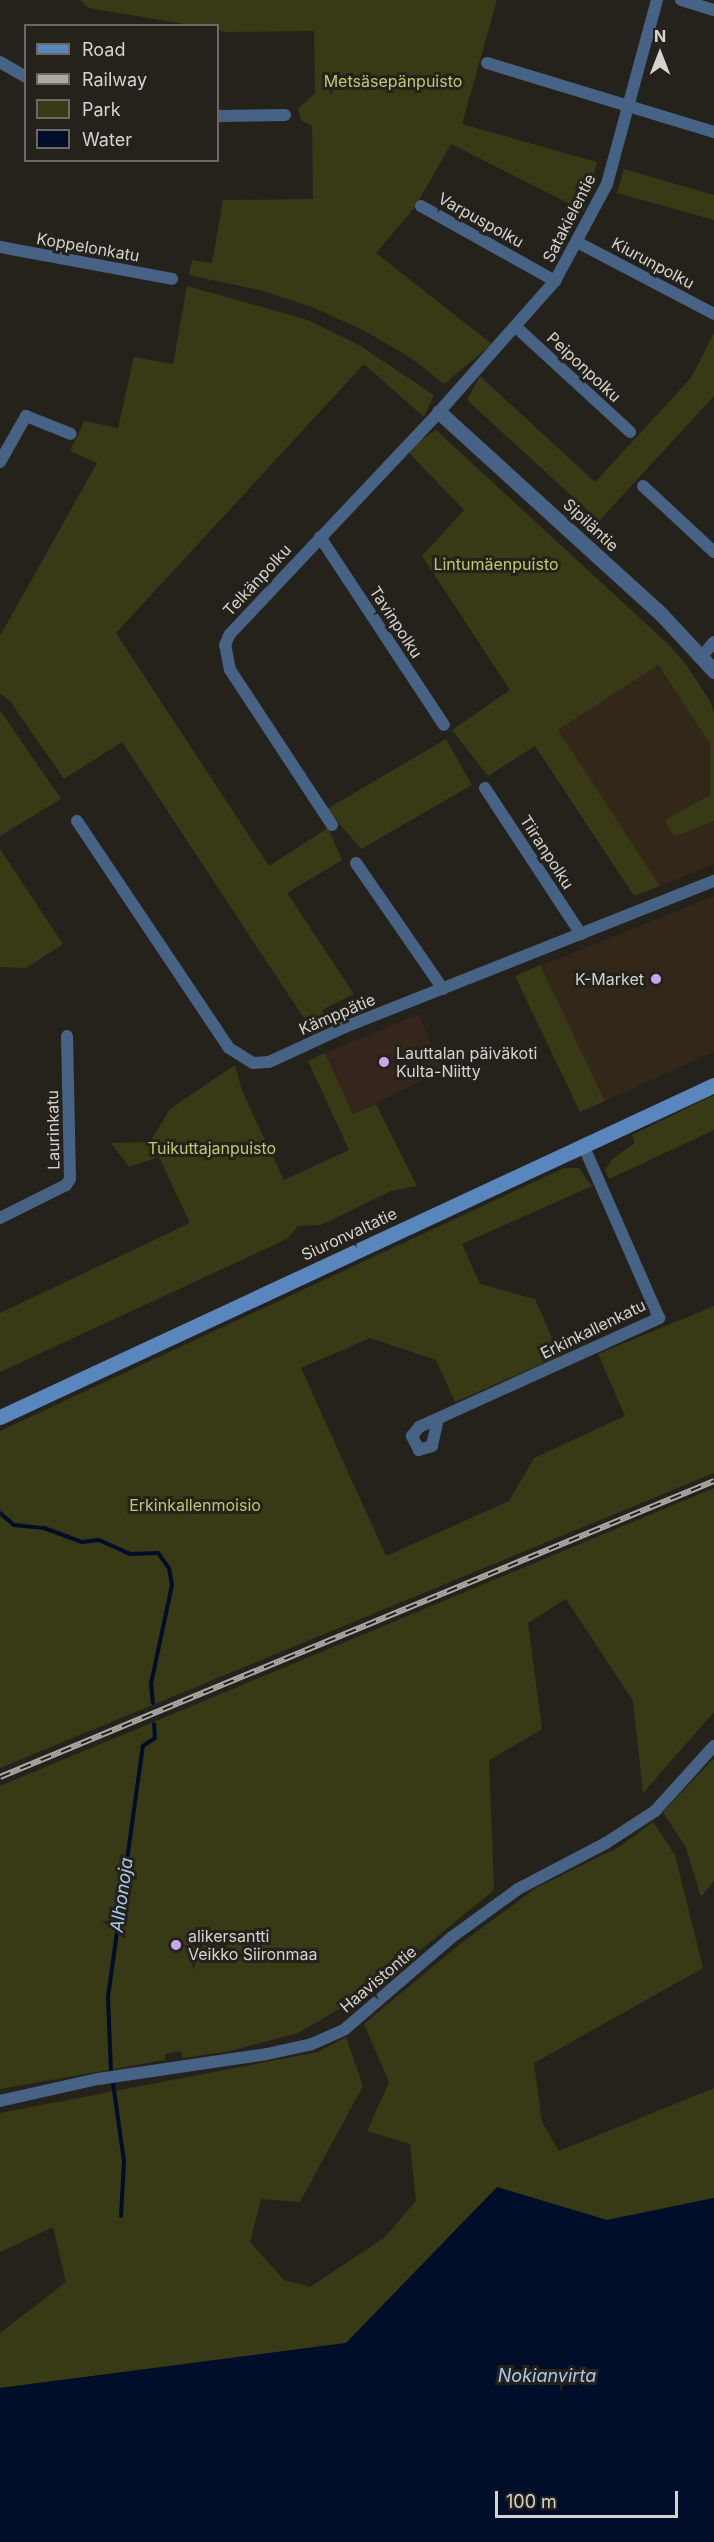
<!DOCTYPE html>
<html>
<head>
<meta charset="utf-8">
<style>
  body { margin:0 }
  #map { position:relative; width:714px; height:2542px; overflow:hidden; background:#25221b; font-family:Inter,sans-serif }
  div>[style] { position:absolute }
  .commercial>* { inset:0; background:#332719 }
  .education>* { inset:0; background:#36251d }
  .green>* { inset:0; background:#373a15 }
  .water>* { inset:0; background:#000e29 }
  .stream>* { height:4px; margin:-2px; padding:0 2px; transform-origin:2px; border-radius:2px; background:#000e29 }
  .minor>* { height:12px; margin:-6px; padding:0 6px; transform-origin:6px; border-radius:6px; background:#466284 }
  .tertiary>* { height:15px; margin:-7.5px; padding:0 7.5px; transform-origin:7.5px; border-radius:7.5px; background:#466284 }
  .secondary>* { height:15px; margin:-7.5px; padding:0 7.5px; transform-origin:7.5px; border-radius:7.5px; background:#5986bc }
  .rail>* { height:6px; margin-top:-3px; transform-origin:0; background:repeating-linear-gradient(90deg,#25221b 0 11px,#aca9a5 0 22px); box-sizing:border-box; border-block:2px solid #aca9a5 }
  .dots>* { width:16px; height:16px; translate:-50% -50%; box-sizing:border-box; border:3px solid #25221b; border-radius:50% }
  span { translate:-50% -50%; white-space:nowrap; text-align:center; line-height:1.15; -webkit-text-stroke:6px #25221b; paint-order:stroke }
  .park-label { font-size:16px; color:#c0c76f }
  .street-label { font-size:16px; color:#d5d3cf }
  .poi-label { font-size:16px; color:#d5d3cf }
  .right { translate:-100% -50%; text-align:right }
  .left { translate:0 -50%; text-align:left }
  .water-label { font-size:18px; color:#a7c9f1; font-style:italic }
  .legend { position:absolute; left:24px; top:24px; width:195px; height:138px; box-sizing:border-box; background:#25221b; border:2px solid #6b6963; margin:0; padding:8px 10px; list-style:none; font-size:18px; color:#d5d3cf }
  .legend li { display:flex; align-items:center; gap:12px; height:30px }
  .legend b { width:30px; border:2px solid #6b6963 }
  .north { position:absolute; left:630px; top:24px; width:60px; height:60px; -webkit-text-stroke:4px #25221b; paint-order:stroke; rotate:0deg; font-size:16px; font-weight:700; line-height:24px; text-align:center; color:#d5d3cf }
  .north::after { content:''; display:block; margin:auto; width:21px; height:27px; background:#d5d3cf; clip-path:polygon(50% 0,100% 100%,50% 72%,0 100%) }
  .scale { position:absolute; left:495px; top:2491px; width:183px; height:27px; box-sizing:border-box; border:3px solid #d5d3cf; border-top:0; padding-left:8px; font-size:18px; line-height:21px; white-space:nowrap; color:#d5d3cf; -webkit-text-stroke:4px #25221b; paint-order:stroke }
</style>
</head>
<body>
<div id="map">
  <div class="commercial">
    <div style="clip-path:polygon(657px 665px,710px 744px,710px 795px,665px 820px,674px 837px,714px 821px,714px 864px,660px 886px,557px 730px)"></div>
    <div style="clip-path:polygon(714px 896px,714px 1052px,605px 1101px,540px 966px)"></div>
  </div>
  <div class="education">
    <div style="clip-path:polygon(419px 1014px,442px 1071px,353px 1114px,325px 1053px)"></div>
  </div>
  <div class="green">
    <div style="clip-path:polygon(80px 0,497px 0,462px 124px,597px 162px,584px 211px,451px 144px,415px 207px,376px 253px,492px 344px,444px 384px,411px 358px,365px 331px,312px 307px,263px 291px,189px 275px,192px 260px,212px 263px,223px 200px,313px 199px,312px 126px,301px 120px,298px 109px,315px 93px,314px 31px,226px 32px,218px 30px,218px 26px,190px 25px,89px 8px)"></div>
    <div style="clip-path:polygon(624px 169px,714px 195px,714px 220px,617px 193px)"></div>
    <div style="clip-path:polygon(187px 286px,308px 320px,359px 345px,434px 395px,424px 417px,364px 364px,116px 633px,269px 866px,328px 828px,342px 860px,287px 893px,354px 994px,322px 1010px,326px 1020px,315px 1035px,122px 742px,64px 779px,10px 701px,0 694px,0 636px,97px 463px,70px 451px,81px 428px,84px 421px,118px 428px,134px 357px,173px 364px)"></div>
    <div style="clip-path:polygon(714px 333px,714px 396px,599px 521px,467px 400px,480px 376px,595px 482px,691px 378px)"></div>
    <div style="clip-path:polygon(436px 430px,668px 644px,685px 663px,710px 701px,714px 712px,714px 821px,674px 837px,665px 820px,710px 795px,710px 744px,658px 665px,558px 730px,660px 886px,634px 896px,535px 746px,488px 776px,452px 730px,510px 690px,422px 556px,464px 510px,406px 450px)"></div>
    <div style="clip-path:polygon(0 710px,61px 799px,0 836px)"></div>
    <div style="clip-path:polygon(446px 739px,472px 785px,361px 849px,327px 809px)"></div>
    <div style="clip-path:polygon(0 849px,63px 944px,26px 968px,0 967px)"></div>
    <div style="clip-path:polygon(540px 965px,605px 1101px,580px 1112px,515px 976px)"></div>
    <div style="clip-path:polygon(325px 1053px,353px 1114px,376px 1104px,417px 1186px,391px 1191px,321px 1225px,298px 1226px,287px 1239px,0 1372px,0 1313px,190px 1223px,159px 1157px,129px 1167px,111px 1143px,150px 1142px,170px 1109px,235px 1065px,242px 1091px,284px 1180px,349px 1150px,308px 1061px)"></div>
    <div style="clip-path:polygon(714px 1095px,714px 1130px,609px 1179px,605px 1170px,612px 1159px,635px 1143px,632px 1135px)"></div>
    <div style="clip-path:polygon(564px 1168px,579px 1168px,592px 1186px,462px 1244px,480px 1284px,535px 1299px,560px 1356px,455px 1402px,436px 1360px,370px 1338px,301px 1368px,386px 1556px,509px 1501px,534px 1458px,625px 1416px,598px 1354px,714px 1306px,714px 1473px,0 1768px,0 1431px)"></div>
    <div style="clip-path:polygon(714px 1488px,714px 1712px,643px 1793px,633px 1701px,566px 1599px,528px 1623px,542px 1729px,489px 1760px,494px 1890px,369px 1992px,298px 2033px,230px 2051px,183px 2058px,181px 2051px,165px 2054px,165px 2060px,0 2089px,0 1786px)"></div>
    <div style="clip-path:polygon(714px 1758px,714px 1881px,701px 1897px,686px 1848px,663px 1812px)"></div>
    <div style="clip-path:polygon(653px 1822px,675px 1855px,703px 1968px,534px 2063px,542px 2122px,559px 2151px,714px 2088px,714px 2198px,607px 2220px,497px 2188px,346px 2343px,0 2388px,0 2333px,66px 2282px,53px 2227px,0 2252px,0 2113px,318px 2052px,346px 2037px,363px 2086px,300px 2202px,261px 2199px,250px 2242px,284px 2280px,310px 2287px,384px 2238px,416px 2201px,410px 2144px,367px 2131px,389px 2082px,364px 2024px,460px 1944px,536px 1888px,619px 1847px)"></div>
  </div>
  <div class="water">
    <div style="clip-path:polygon(497px 2187px,607px 2220px,714px 2198px,714px 2542px,0 2542px,0 2388px,346px 2343px)"></div>
  </div>
  <div class="stream">
    <div style="left:0;top:1513px;width:18px;rotate:41deg"></div>
    <div style="left:14px;top:1525px;width:30px;rotate:6deg"></div>
    <div style="left:44px;top:1528px;width:40px;rotate:20.2deg"></div>
    <div style="left:82px;top:1542px;width:17px;rotate:-7deg"></div>
    <div style="left:99px;top:1540px;width:34px;rotate:24deg"></div>
    <div style="left:130px;top:1554px;width:28px;rotate:-2deg"></div>
    <div style="left:158px;top:1553px;width:19px;rotate:54deg"></div>
    <div style="left:169px;top:1568px;width:17px;rotate:80deg"></div>
    <div style="left:172px;top:1585px;width:101px;rotate:102deg"></div>
    <div style="left:151px;top:1684px;width:19px;rotate:84deg"></div>
    <div style="left:111px;top:2072px;width:75px;rotate:-92.3deg"></div>
    <div style="left:108px;top:1997px;width:253px;rotate:-82.1deg"></div>
    <div style="left:143px;top:1746px;width:14px;rotate:-34deg"></div>
    <div style="left:155px;top:1738px;width:14px;rotate:-94deg"></div>
    <div style="left:113px;top:2083px;width:79px;rotate:82deg"></div>
    <div style="left:124px;top:2161px;width:55px;rotate:93.1deg"></div>
  </div>
  <div class="minor">
    <div style="left:681px;top:0;width:34px;rotate:17deg"></div>
    <div style="left:0;top:62px;width:30px;rotate:30deg"></div>
    <div style="left:487px;top:63px;width:237px;rotate:16.9deg"></div>
    <div style="left:218px;top:116px;width:67px;rotate:-0.9deg"></div>
    <div style="left:421px;top:206px;width:154px;rotate:29.2deg"></div>
    <div style="left:577px;top:242px;width:155px;rotate:27.7deg"></div>
    <div style="left:0;top:247px;width:175px;rotate:10.5deg"></div>
    <div style="left:516px;top:327px;width:155px;rotate:42.6deg"></div>
    <div style="left:0;top:462px;width:53px;rotate:-60.5deg"></div>
    <div style="left:26px;top:416px;width:48px;rotate:21.8deg"></div>
    <div style="left:643px;top:486px;width:97px;rotate:42.9deg"></div>
    <div style="left:320px;top:537px;width:225px;rotate:56.6deg"></div>
    <div style="left:703px;top:655px;width:17px;rotate:-50deg"></div>
    <div style="left:485px;top:788px;width:175px;rotate:56.7deg"></div>
    <div style="left:77px;top:821px;width:273px;rotate:56.2deg"></div>
    <div style="left:229px;top:1048px;width:28px;rotate:32deg"></div>
    <div style="left:253px;top:1063px;width:16px;rotate:-4deg"></div>
    <div style="left:269px;top:1062px;width:84px;rotate:-24.7deg"></div>
    <div style="left:345px;top:1027px;width:397px;rotate:-21.6deg"></div>
    <div style="left:332px;top:825px;width:186px;rotate:-123.3deg"></div>
    <div style="left:230px;top:670px;width:25px;rotate:-101deg"></div>
    <div style="left:225px;top:645px;width:12px;rotate:-66deg"></div>
    <div style="left:230px;top:634px;width:305px;rotate:-46.7deg"></div>
    <div style="left:439px;top:412px;width:175px;rotate:-48.5deg"></div>
    <div style="left:555px;top:281px;width:110px;rotate:-61.8deg"></div>
    <div style="left:607px;top:184px;width:191px;rotate:-74.8deg"></div>
    <div style="left:356px;top:863px;width:153px;rotate:55.4deg"></div>
    <div style="left:0;top:1218px;width:74px;rotate:-26.6deg"></div>
    <div style="left:66px;top:1185px;width:7px;rotate:-56deg"></div>
    <div style="left:70px;top:1179px;width:143px;rotate:-91.2deg"></div>
    <div style="left:438px;top:1419px;width:28px;rotate:103deg"></div>
    <div style="left:432px;top:1446px;width:14px;rotate:163deg"></div>
    <div style="left:419px;top:1450px;width:16px;rotate:-117deg"></div>
    <div style="left:412px;top:1436px;width:11px;rotate:-52deg"></div>
    <div style="left:419px;top:1427px;width:264px;rotate:-24.4deg"></div>
    <div style="left:659px;top:1318px;width:189px;rotate:-113.7deg"></div>
    <div style="left:0;top:2101px;width:100px;rotate:-12.7deg"></div>
    <div style="left:98px;top:2079px;width:171px;rotate:-8.4deg"></div>
    <div style="left:267px;top:2054px;width:46px;rotate:-12.5deg"></div>
    <div style="left:312px;top:2044px;width:36px;rotate:-24deg"></div>
    <div style="left:345px;top:2029px;width:141px;rotate:-40.7deg"></div>
    <div style="left:452px;top:1937px;width:82px;rotate:-36deg"></div>
    <div style="left:518px;top:1889px;width:99px;rotate:-27.6deg"></div>
    <div style="left:606px;top:1843px;width:59px;rotate:-33.1deg"></div>
    <div style="left:655px;top:1811px;width:88px;rotate:-47.8deg"></div>
  </div>
  <div class="tertiary">
    <div style="left:439px;top:412px;width:300px;rotate:42.3deg"></div>
    <div style="left:661px;top:614px;width:78px;rotate:47.1deg"></div>
  </div>
  <div class="secondary">
    <div style="left:0;top:1417px;width:787px;rotate:-24.94deg"></div>
  </div>
  <div class="rail">
    <div style="left:0;top:1777px;width:773px;rotate:-22.52deg"></div>
  </div>
  <div class="dots">
    <div style="left:656px;top:979px;background:#c9a5ee"></div>
    <div style="left:384px;top:1062px;background:#c9a5ee"></div>
    <div style="left:176px;top:1945px;background:#c9a5ee"></div>
  </div>
  <div class="park-label">
    <span style="left:393px;top:81px">Metsäsepänpuisto</span>
    <span style="left:496px;top:564px">Lintumäenpuisto</span>
    <span style="left:212px;top:1148px">Tuikuttajanpuisto</span>
    <span style="left:195px;top:1505px">Erkinkallenmoisio</span>
  </div>
  <div class="street-label">
    <span style="left:569px;top:218px;rotate:-63deg">Satakielentie</span>
    <span style="left:481px;top:220px;rotate:29deg">Varpuspolku</span>
    <span style="left:88px;top:247px;rotate:10deg">Koppelonkatu</span>
    <span style="left:653px;top:263px;rotate:28deg">Kiurunpolku</span>
    <span style="left:584px;top:367px;rotate:43deg">Peiponpolku</span>
    <span style="left:591px;top:525px;rotate:43deg">Sipiläntie</span>
    <span style="left:257px;top:580px;rotate:-47deg">Telkänpolku</span>
    <span style="left:396px;top:622px;rotate:57deg">Tavinpolku</span>
    <span style="left:547px;top:852px;rotate:57deg">Tiiranpolku</span>
    <span style="left:337px;top:1014px;rotate:-23deg">Kämppätie</span>
    <span style="left:53px;top:1130px;rotate:-91deg">Laurinkatu</span>
    <span style="left:349px;top:1234px;rotate:-25deg">Siuronvaltatie</span>
    <span style="left:593px;top:1329px;rotate:-26deg">Erkinkallenkatu</span>
    <span style="left:378px;top:1979px;rotate:-40deg">Haavistontie</span>
  </div>
  <div class="poi-label">
    <span class="right" style="left:644px;top:979px">K-Market</span>
    <span class="left" style="left:396px;top:1062px">Lauttalan päiväkoti<br>Kulta-Niitty</span>
    <span class="left" style="left:188px;top:1945px">alikersantti<br>Veikko Siironmaa</span>
  </div>
  <div class="water-label">
    <span style="left:122px;top:1895px;rotate:-82deg">Alhonoja</span>
    <span style="left:547px;top:2376px">Nokianvirta</span>
  </div>
  <ul class="legend">
  <li><b style="height:8px;background:#5986bc"></b>Road</li>
  <li><b style="height:8px;background:#aca9a5"></b>Railway</li>
  <li><b style="height:16px;background:#373a15"></b>Park</li>
  <li><b style="height:16px;background:#000e29"></b>Water</li>
  </ul>
  <div class="north">N</div>
  <div class="scale">100 m</div>
</div>
</body>
</html>
